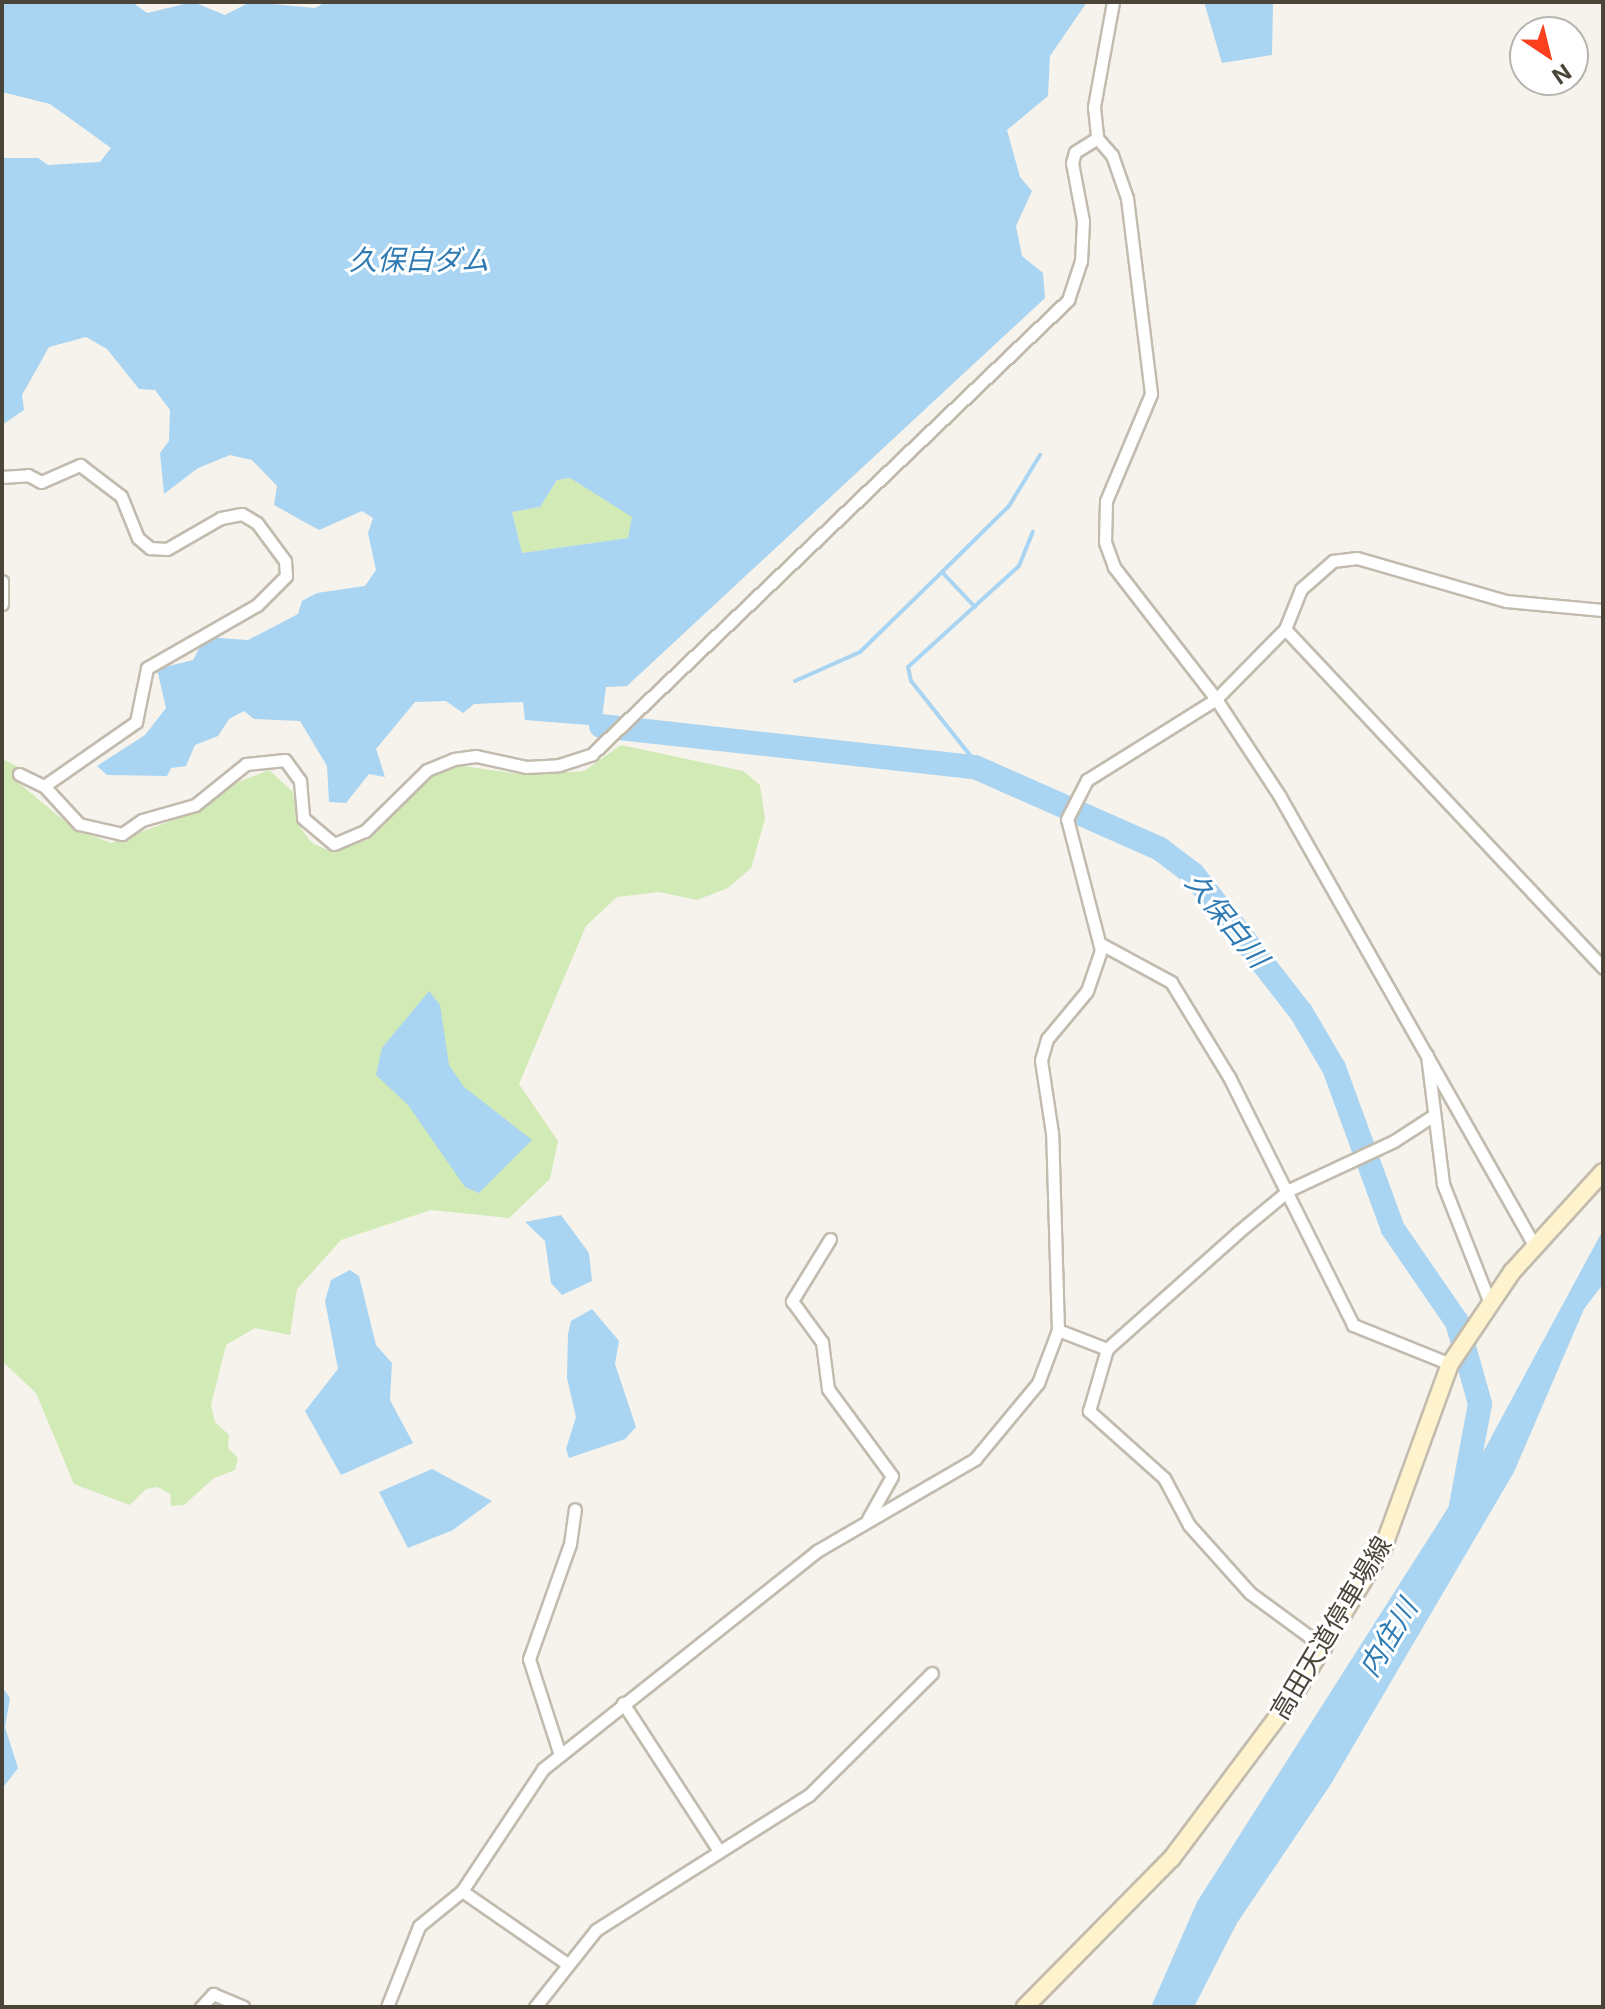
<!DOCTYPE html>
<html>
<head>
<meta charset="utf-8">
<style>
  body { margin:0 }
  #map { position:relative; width:1605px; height:2009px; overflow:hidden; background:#f6f3ec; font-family:Inter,"Noto Sans JP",sans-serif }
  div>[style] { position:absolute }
  .green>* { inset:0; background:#d2eab5 }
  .water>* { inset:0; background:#a9d4f2 }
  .stream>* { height:4px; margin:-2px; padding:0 2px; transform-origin:2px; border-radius:2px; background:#a9d4f2 }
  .river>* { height:24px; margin:-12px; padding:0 12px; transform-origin:12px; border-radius:12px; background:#a9d4f2 }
  .roads { filter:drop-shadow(2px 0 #c2bbae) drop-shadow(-2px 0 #c2bbae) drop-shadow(0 2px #c2bbae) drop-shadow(0 -2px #c2bbae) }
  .street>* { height:11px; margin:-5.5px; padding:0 5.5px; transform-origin:5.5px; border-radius:5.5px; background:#fff }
  .secondary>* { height:16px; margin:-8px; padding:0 8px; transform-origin:8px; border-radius:8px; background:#fff3cd }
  span { translate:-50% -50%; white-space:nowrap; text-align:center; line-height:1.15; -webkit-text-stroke:6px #fff; paint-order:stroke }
  .street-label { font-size:26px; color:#4b4439 }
  .water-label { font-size:28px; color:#2e7ab2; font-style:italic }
  .frame { position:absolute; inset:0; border:4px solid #4b4439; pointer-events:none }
  .north { position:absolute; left:1509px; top:16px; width:80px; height:80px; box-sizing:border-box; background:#fff; border:2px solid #b7b4b0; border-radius:50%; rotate:145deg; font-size:22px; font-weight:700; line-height:32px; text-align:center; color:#4b4439 }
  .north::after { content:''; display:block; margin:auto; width:28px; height:36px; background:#fc3f1d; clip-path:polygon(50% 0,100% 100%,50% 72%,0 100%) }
</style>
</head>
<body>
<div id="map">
  <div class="green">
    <div style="clip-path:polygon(570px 478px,633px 517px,628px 538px,522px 553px,512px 512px,540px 507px,557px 480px)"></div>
    <div style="clip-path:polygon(621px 745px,743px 771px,760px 785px,765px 819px,751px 868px,728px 888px,697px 900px,659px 892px,617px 897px,586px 926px,519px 1084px,558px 1141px,550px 1179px,509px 1218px,431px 1210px,341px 1240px,297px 1289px,290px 1335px,255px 1328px,226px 1345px,211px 1405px,215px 1422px,229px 1435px,228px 1448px,238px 1458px,235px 1470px,214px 1478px,184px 1505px,171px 1506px,170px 1494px,158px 1487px,146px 1489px,130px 1505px,74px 1484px,36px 1393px,2px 1361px,2px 759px,21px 768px,15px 780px,73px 828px,111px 843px,195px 812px,236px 783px,269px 770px,293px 792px,297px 823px,312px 843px,332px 852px,371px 838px,431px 776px,456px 765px,525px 775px,584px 771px)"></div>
  </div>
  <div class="water">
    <div style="clip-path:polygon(evenodd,2px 2px,132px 2px,147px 13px,193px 2px,225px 15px,250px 2px,315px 8px,326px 2px,1087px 2px,1050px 56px,1048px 96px,1007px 130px,1020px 177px,1032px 191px,1016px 226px,1022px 256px,1043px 273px,1045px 298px,627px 686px,606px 687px,601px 726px,525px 720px,523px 702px,474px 704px,463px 713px,446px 701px,415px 702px,376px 749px,385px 777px,369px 774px,346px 803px,329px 802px,327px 766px,300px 721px,254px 719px,244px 711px,229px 719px,218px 736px,195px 745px,186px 766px,171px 768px,167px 776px,107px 775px,97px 766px,145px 735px,166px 708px,157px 669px,193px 660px,205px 637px,248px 640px,298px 614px,302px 601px,317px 593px,365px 586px,376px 570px,368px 533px,373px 518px,362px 511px,319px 530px,274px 505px,277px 486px,252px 460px,230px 455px,198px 468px,164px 494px,160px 453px,169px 441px,170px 410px,155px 390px,139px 389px,107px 349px,86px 337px,49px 347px,22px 395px,24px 410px,2px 425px,2px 158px,38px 158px,48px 165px,100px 162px,111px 148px,50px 104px,2px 92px,2px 2px,570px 478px,632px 517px,628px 538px,522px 553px,512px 512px,540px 507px,557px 480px,570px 478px)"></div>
    <div style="clip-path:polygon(1204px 2px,1273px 2px,1272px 55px,1222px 63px)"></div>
    <div style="clip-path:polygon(429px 991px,440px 1005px,449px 1065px,464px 1087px,532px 1140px,479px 1193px,465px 1187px,408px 1105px,376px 1075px,382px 1048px)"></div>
    <div style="clip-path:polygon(561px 1215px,589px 1253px,592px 1281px,562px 1295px,551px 1283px,545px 1241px,525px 1222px)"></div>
    <div style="clip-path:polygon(1603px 1230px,1603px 1284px,1584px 1309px,1514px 1472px,1331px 1784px,1237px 1923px,1194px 2007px,1151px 2007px,1197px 1902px,1481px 1456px)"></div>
    <div style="clip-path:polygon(350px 1270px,359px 1276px,376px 1345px,392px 1363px,390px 1400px,413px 1443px,341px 1475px,305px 1411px,338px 1369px,325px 1301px,331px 1280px)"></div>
    <div style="clip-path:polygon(592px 1309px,619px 1341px,615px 1364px,636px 1427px,625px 1439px,569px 1458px,566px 1449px,576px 1417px,567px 1378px,568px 1334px,571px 1321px)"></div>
    <div style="clip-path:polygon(432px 1469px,492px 1501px,453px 1530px,408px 1548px,379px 1492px)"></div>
    <div style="clip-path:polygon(2px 1687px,10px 1698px,5px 1727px,18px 1768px,2px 1789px)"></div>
  </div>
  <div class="stream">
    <div style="left:975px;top:607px;width:48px;rotate:-133.3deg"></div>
    <div style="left:942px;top:572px;width:94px;rotate:-44.6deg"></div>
    <div style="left:1009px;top:506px;width:60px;rotate:-58.7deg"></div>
    <div style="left:795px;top:681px;width:71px;rotate:-24deg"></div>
    <div style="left:860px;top:652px;width:113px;rotate:-44.3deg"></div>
    <div style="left:981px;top:769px;width:112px;rotate:-128.5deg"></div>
    <div style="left:911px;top:681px;width:14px;rotate:-102deg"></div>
    <div style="left:908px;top:667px;width:150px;rotate:-42.3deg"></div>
    <div style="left:1019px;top:566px;width:37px;rotate:-68deg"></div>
  </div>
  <div class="river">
    <div style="left:601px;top:726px;width:376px;rotate:6.3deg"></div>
    <div style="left:975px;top:767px;width:202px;rotate:23.9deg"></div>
    <div style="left:1160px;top:849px;width:41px;rotate:37.1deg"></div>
    <div style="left:1193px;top:874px;width:175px;rotate:52deg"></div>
    <div style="left:1301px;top:1012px;width:65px;rotate:59.5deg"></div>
    <div style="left:1334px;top:1068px;width:171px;rotate:69.9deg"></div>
    <div style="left:1393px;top:1229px;width:113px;rotate:55.5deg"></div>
    <div style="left:1457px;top:1322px;width:85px;rotate:74.3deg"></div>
    <div style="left:1480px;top:1404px;width:109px;rotate:100.6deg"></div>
  </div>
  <div class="roads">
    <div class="street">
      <div style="left:1113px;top:2px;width:107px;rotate:100.3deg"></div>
      <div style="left:1094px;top:107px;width:31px;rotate:84deg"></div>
      <div style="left:1097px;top:138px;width:23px;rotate:49deg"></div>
      <div style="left:1112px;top:155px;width:46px;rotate:70.8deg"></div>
      <div style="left:1127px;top:198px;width:197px;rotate:83deg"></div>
      <div style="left:1151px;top:394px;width:116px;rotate:112.8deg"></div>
      <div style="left:1106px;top:501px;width:41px;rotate:91.4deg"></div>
      <div style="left:1105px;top:542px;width:27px;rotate:70deg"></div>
      <div style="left:1114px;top:567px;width:167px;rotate:52.3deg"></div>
      <div style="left:1216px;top:699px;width:115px;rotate:56.7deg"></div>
      <div style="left:1279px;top:795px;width:517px;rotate:60.46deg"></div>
      <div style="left:2px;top:477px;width:26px;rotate:-4deg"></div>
      <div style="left:28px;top:475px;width:15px;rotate:28deg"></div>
      <div style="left:41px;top:482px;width:43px;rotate:-23.6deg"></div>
      <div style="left:80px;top:465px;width:51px;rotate:37.1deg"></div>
      <div style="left:121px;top:496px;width:45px;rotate:68deg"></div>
      <div style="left:138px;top:538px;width:16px;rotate:40deg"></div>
      <div style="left:150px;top:548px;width:17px;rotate:3deg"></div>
      <div style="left:167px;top:549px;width:62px;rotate:-29.9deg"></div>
      <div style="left:221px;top:518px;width:21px;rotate:-11deg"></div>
      <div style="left:242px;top:514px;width:17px;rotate:31deg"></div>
      <div style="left:257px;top:523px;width:47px;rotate:53.6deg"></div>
      <div style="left:285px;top:561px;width:15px;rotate:86deg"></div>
      <div style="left:286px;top:576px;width:41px;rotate:135deg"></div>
      <div style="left:257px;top:605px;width:127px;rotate:150.2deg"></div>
      <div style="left:147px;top:668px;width:55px;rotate:101.5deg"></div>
      <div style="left:136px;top:722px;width:112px;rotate:145.2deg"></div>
      <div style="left:2px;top:581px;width:23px;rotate:90deg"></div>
      <div style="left:1285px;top:629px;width:465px;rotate:46.8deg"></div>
      <div style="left:19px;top:774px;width:28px;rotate:26deg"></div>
      <div style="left:44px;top:786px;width:52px;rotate:47.4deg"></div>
      <div style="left:79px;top:824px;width:44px;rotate:13.1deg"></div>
      <div style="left:122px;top:834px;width:24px;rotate:-35deg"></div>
      <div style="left:142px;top:820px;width:55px;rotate:-15.8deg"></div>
      <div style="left:195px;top:805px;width:65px;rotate:-38.8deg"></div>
      <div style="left:246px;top:764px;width:39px;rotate:-6deg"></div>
      <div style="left:285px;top:760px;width:26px;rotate:54deg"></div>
      <div style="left:300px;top:781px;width:37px;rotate:85deg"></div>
      <div style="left:303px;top:818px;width:40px;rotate:40deg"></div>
      <div style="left:334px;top:844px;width:34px;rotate:-23deg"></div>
      <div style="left:365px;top:831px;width:87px;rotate:-44.5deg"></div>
      <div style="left:427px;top:770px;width:29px;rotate:-22deg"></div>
      <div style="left:454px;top:759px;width:22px;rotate:-8deg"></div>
      <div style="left:476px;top:756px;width:51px;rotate:12.4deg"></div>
      <div style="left:526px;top:767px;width:33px;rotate:-3deg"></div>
      <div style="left:559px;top:765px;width:35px;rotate:-18deg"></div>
      <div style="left:592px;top:754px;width:658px;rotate:-43.64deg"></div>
      <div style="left:1068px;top:300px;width:41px;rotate:-71.6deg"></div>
      <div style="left:1081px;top:261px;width:40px;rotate:-87.1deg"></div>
      <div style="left:1083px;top:221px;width:59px;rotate:-100.7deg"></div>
      <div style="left:1072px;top:163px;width:11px;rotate:-75deg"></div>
      <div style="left:1075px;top:152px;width:26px;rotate:-32deg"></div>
      <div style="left:1101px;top:944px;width:80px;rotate:28.5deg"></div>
      <div style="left:1171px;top:982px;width:111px;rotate:58.6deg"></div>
      <div style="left:1229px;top:1077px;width:277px;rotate:63.4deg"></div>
      <div style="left:1353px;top:1325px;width:105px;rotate:21.9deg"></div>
      <div style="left:1427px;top:1055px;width:130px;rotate:82.9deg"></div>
      <div style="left:1443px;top:1184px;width:126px;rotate:68.5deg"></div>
      <div style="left:830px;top:1239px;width:73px;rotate:121.5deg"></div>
      <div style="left:792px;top:1301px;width:51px;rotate:53.8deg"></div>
      <div style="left:822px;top:1342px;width:47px;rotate:82.7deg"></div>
      <div style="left:828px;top:1389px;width:108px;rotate:53.7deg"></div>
      <div style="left:892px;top:1476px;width:49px;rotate:119.2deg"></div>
      <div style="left:1058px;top:1330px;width:53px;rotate:21.2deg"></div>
      <div style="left:1325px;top:1648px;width:93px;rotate:-143.7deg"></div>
      <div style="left:1250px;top:1593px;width:91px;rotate:-131.9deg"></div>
      <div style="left:1189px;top:1525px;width:53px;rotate:-118deg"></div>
      <div style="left:1164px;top:1478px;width:101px;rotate:-138.2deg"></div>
      <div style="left:1089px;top:1411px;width:65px;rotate:-73.8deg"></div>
      <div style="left:1107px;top:1349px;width:174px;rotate:-41.7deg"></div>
      <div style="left:1237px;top:1233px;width:67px;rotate:-39.6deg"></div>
      <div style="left:1289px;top:1190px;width:116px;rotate:-25deg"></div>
      <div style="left:1394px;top:1141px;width:48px;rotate:-33deg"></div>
      <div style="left:623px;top:1703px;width:176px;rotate:57deg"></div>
      <div style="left:560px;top:1755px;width:101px;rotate:-107.9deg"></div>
      <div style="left:529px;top:1659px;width:122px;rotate:-70.4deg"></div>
      <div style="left:570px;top:1544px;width:35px;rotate:-82deg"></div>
      <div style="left:462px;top:1891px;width:126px;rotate:34.7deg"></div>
      <div style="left:201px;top:2007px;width:18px;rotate:-47deg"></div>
      <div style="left:213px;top:1994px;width:33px;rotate:23deg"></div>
      <div style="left:387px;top:2007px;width:87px;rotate:-68.4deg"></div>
      <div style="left:419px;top:1926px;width:55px;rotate:-39.1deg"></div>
      <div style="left:462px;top:1891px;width:146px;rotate:-56.4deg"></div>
      <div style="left:543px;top:1769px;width:350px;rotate:-38.5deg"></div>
      <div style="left:817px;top:1551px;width:183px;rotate:-30.2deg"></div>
      <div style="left:975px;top:1459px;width:99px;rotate:-50.3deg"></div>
      <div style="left:1038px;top:1383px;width:57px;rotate:-69.3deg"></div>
      <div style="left:1058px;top:1330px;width:197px;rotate:-91.7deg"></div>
      <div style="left:1052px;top:1133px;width:74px;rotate:-98.6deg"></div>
      <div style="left:1041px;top:1060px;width:22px;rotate:-74deg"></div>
      <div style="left:1047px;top:1039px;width:62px;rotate:-50.2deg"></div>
      <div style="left:1087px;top:991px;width:43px;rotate:-71.1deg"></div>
      <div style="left:1101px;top:950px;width:135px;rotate:-104.5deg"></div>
      <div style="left:1067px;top:819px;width:44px;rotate:-62.9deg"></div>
      <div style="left:1087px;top:780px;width:152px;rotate:-32.1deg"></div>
      <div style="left:1216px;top:699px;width:98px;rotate:-45.4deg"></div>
      <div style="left:1285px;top:629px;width:43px;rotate:-68.2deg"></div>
      <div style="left:1301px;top:589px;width:43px;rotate:-41.2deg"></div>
      <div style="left:1333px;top:561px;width:24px;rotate:-7deg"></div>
      <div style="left:1357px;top:558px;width:155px;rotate:16.1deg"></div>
      <div style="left:1506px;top:601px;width:97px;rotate:5.3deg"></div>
      <div style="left:535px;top:2007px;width:98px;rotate:-51.6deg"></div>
      <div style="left:596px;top:1930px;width:252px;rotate:-32.4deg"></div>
      <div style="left:809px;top:1795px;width:173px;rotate:-44.8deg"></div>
    </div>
    <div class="secondary">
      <div style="left:1025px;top:2007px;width:209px;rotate:-45.4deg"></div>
      <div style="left:1172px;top:1858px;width:202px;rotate:-53.2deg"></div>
      <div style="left:1293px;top:1696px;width:173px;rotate:-58.7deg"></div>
      <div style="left:1383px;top:1548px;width:196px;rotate:-70deg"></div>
      <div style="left:1450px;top:1364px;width:111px;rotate:-56deg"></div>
      <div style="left:1512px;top:1272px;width:135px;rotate:-47.7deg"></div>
    </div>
  </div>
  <div class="street-label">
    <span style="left:1331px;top:1628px;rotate:-59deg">高田天道停車場線</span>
  </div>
  <div class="water-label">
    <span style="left:419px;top:260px">久保白ダム</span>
    <span style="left:1227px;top:920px;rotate:51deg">久保白川</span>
    <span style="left:1388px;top:1638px;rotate:-59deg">内住川</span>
  </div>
  <div class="frame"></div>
  <div class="north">N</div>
</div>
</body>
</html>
